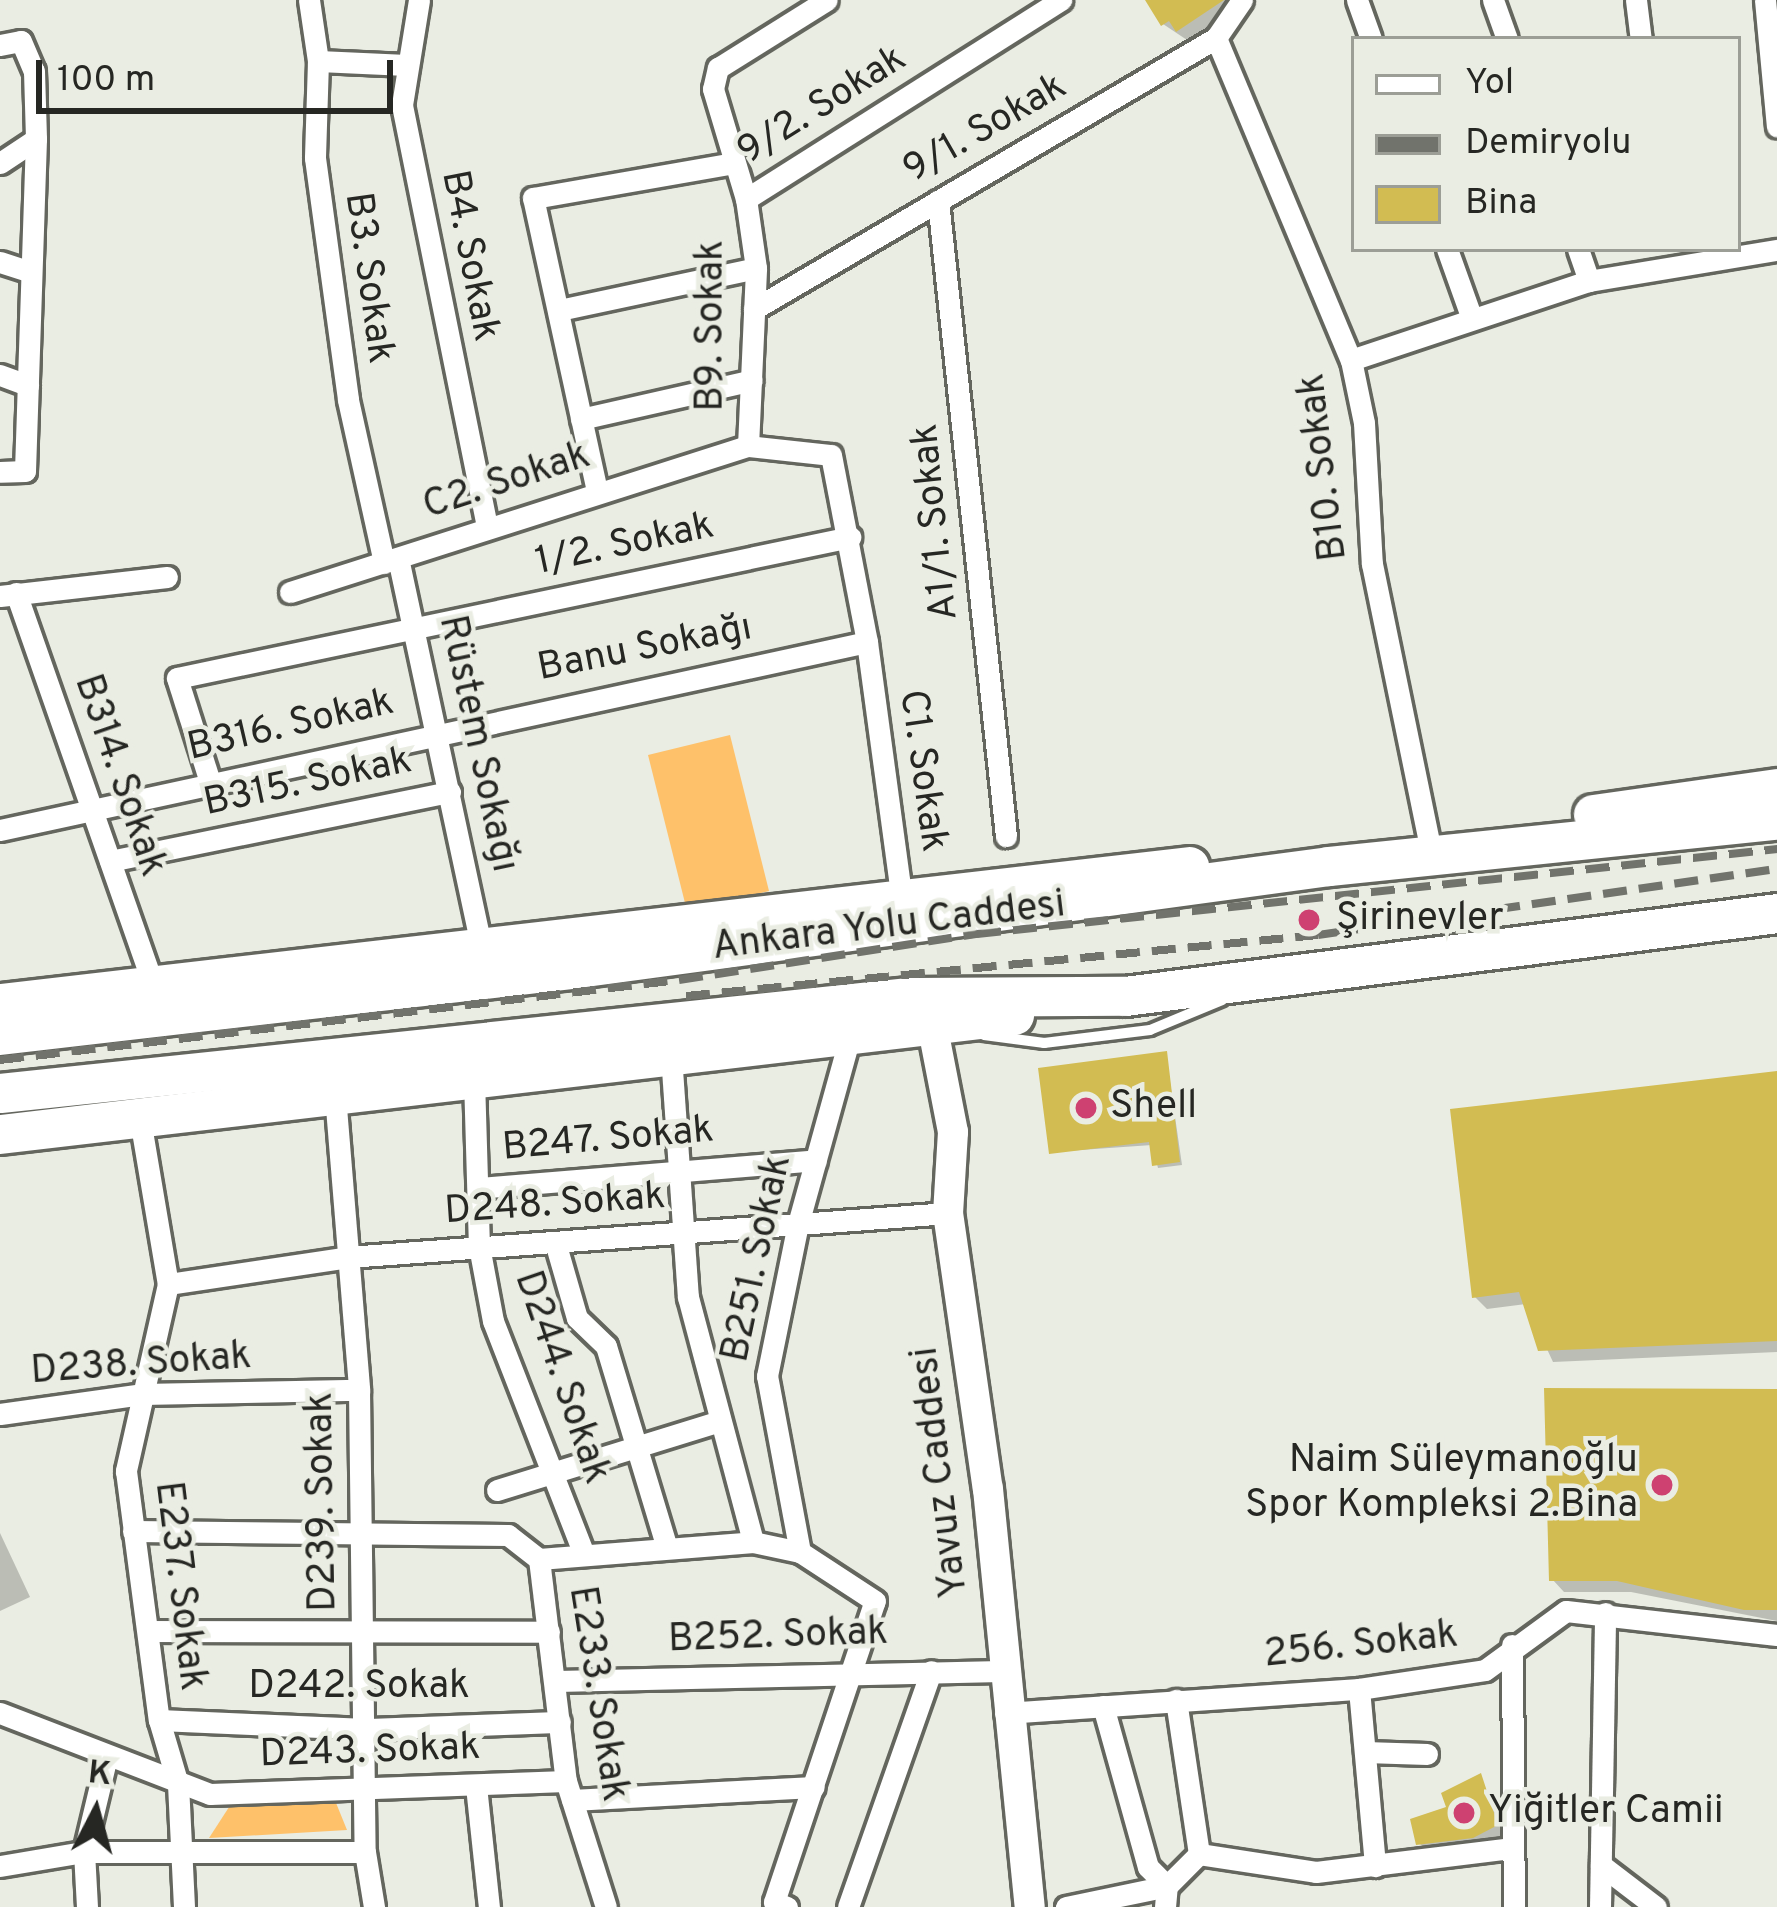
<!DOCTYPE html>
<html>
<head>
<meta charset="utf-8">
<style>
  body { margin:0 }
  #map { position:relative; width:1777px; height:1907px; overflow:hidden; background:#eaede3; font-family:Overpass,sans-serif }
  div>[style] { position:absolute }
  .green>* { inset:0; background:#fec16a }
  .shadow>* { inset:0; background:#0003 }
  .building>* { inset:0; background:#d2bc52 }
  .roads { filter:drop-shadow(3px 0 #64665e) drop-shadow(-3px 0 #64665e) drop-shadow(0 3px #64665e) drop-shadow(0 -3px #64665e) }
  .lane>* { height:10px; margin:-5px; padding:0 5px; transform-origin:5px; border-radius:5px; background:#fff }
  .street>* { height:21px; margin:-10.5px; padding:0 10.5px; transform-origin:10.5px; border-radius:10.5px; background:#fff }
  .secondary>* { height:30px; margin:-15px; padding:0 15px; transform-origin:15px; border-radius:15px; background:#fff }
  .highway>* { height:39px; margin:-19.5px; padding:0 19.5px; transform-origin:19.5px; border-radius:19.5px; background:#fff }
  .rail>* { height:8px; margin-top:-4px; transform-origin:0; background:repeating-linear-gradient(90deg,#71736c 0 24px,transparent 0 36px) }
  .dots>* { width:33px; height:33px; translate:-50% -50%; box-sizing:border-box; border:6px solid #eaede3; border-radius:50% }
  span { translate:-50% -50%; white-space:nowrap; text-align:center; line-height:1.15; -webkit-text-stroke:9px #eaede3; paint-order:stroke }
  .street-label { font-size:39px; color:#262723 }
  .poi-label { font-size:39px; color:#262723 }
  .left { translate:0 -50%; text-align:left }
  .right { translate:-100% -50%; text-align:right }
  .legend { position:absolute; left:1351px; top:36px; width:390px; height:216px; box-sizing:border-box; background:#eaede3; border:3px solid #9c9e96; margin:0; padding:15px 21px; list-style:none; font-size:36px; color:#262723 }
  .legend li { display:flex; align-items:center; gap:24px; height:60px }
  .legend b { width:60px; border:3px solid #9c9e96 }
  .north { position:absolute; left:36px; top:1751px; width:120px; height:120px; -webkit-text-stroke:9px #eaede3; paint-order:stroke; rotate:6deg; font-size:33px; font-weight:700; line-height:48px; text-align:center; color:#262723 }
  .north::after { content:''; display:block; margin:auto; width:42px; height:54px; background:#262723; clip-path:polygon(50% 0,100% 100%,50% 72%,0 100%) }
  .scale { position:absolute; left:36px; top:60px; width:357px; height:54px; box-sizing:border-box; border:6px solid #262723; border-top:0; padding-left:15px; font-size:36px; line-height:42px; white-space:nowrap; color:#262723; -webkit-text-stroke:9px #eaede3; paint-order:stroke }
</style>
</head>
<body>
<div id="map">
  <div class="green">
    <div style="clip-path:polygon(730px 735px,769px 891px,687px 911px,648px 755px)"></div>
    <div style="clip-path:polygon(334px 1798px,347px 1830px,209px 1838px,231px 1804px)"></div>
  </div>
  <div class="shadow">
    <div style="clip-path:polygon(1149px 0,1240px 0,1229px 20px,1190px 42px,1163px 24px)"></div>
    <div style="clip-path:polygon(1166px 1054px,1182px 1165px,1158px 1168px,1152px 1145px,1052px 1152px)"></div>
    <div style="clip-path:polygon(1777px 1074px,1777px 1352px,1553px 1362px,1526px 1304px,1487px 1309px,1474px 1296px)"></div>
    <div style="clip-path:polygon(1777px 1392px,1777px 1621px,1631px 1592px,1564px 1592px,1552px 1579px)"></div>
    <div style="clip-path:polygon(0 1533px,30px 1597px,0 1611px)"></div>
    <div style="clip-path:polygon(1480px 1777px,1509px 1837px,1431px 1855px,1419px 1843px)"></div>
  </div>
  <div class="building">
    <div style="clip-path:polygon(1145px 0,1224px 0,1176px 32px,1169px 21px,1161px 26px)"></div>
    <div style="clip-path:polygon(1167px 1051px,1180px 1162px,1152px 1166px,1149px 1142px,1049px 1154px,1038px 1068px)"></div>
    <div style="clip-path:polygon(1777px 1071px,1777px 1341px,1538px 1351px,1519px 1292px,1472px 1298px,1450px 1109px)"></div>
    <div style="clip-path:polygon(1544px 1388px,1777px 1389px,1777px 1610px,1744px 1610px,1617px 1581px,1549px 1581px)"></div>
    <div style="clip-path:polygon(1481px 1773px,1498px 1825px,1473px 1838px,1416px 1845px,1410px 1819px,1446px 1807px,1441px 1793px)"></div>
  </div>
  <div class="roads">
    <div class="lane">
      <div style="left:984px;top:1035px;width:61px;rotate:7.6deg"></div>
      <div style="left:1044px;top:1043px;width:107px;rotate:-7deg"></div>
      <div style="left:1150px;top:1030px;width:78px;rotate:-22.6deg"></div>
    </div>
    <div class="street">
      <div style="left:309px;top:0;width:62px;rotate:81.6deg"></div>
      <div style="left:318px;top:61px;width:97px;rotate:91.8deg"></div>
      <div style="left:315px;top:158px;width:244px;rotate:82.2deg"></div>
      <div style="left:348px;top:400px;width:167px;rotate:77.5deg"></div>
      <div style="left:419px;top:0;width:106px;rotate:99.2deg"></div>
      <div style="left:402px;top:105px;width:429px;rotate:78.6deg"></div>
      <div style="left:1357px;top:0;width:41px;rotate:70.3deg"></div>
      <div style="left:1493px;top:0;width:41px;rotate:70.3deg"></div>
      <div style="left:1636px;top:0;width:39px;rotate:83deg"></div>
      <div style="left:1765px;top:0;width:127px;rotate:84.6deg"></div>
      <div style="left:1216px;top:38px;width:349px;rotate:67.3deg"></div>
      <div style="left:1351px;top:360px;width:64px;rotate:78.3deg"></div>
      <div style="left:1364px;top:423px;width:141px;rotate:86.8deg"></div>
      <div style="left:1372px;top:564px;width:279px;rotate:78.4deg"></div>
      <div style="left:0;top:45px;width:21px;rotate:-11deg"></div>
      <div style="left:21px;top:41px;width:33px;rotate:67deg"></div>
      <div style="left:34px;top:71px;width:68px;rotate:88.3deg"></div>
      <div style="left:36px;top:139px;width:332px;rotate:91.9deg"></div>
      <div style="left:25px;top:471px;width:25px;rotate:178deg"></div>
      <div style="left:318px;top:61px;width:89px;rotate:2.6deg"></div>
      <div style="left:0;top:163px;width:43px;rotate:-33.7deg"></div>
      <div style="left:746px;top:199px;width:373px;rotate:-32.3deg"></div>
      <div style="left:938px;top:201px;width:639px;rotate:83.89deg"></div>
      <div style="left:1447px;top:249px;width:71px;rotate:70.3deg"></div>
      <div style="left:1578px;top:249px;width:34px;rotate:71deg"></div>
      <div style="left:0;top:262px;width:32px;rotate:18deg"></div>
      <div style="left:754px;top:309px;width:536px;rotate:-30.4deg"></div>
      <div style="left:1216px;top:38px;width:46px;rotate:-55.6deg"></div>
      <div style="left:559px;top:310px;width:201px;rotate:-12deg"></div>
      <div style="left:1351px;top:360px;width:251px;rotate:-18.4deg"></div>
      <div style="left:1589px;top:281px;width:191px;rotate:-9.4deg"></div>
      <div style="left:0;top:375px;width:30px;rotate:20deg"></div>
      <div style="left:581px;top:419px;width:175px;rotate:-12.8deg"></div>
      <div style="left:748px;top:446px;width:178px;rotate:-87.4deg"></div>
      <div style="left:756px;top:268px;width:70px;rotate:-98.2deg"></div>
      <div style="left:746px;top:199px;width:115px;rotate:-106.7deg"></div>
      <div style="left:713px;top:89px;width:22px;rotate:-77deg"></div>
      <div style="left:718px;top:68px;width:128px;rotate:-32deg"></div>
      <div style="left:597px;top:491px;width:300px;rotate:-102.3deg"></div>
      <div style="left:533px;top:198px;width:203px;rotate:-9.9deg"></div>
      <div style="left:398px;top:558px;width:395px;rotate:77.9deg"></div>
      <div style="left:290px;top:592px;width:481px;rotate:-17.7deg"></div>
      <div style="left:748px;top:446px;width:83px;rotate:6.2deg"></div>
      <div style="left:831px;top:455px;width:190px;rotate:79.1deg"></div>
      <div style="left:867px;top:642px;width:254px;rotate:82.3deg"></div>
      <div style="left:16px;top:593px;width:414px;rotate:70.7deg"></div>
      <div style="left:0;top:596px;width:168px;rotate:-6.5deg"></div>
      <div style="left:210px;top:782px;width:109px;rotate:-107.6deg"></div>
      <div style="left:177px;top:678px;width:688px;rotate:-11.83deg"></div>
      <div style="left:0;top:830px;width:887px;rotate:-12.23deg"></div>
      <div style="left:110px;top:861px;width:347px;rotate:-11.5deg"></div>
      <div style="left:671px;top:1055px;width:243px;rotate:86deg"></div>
      <div style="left:688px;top:1297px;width:253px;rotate:75.1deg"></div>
      <div style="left:474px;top:1079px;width:167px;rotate:88.3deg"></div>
      <div style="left:479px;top:1246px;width:76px;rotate:79.4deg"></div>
      <div style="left:493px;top:1321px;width:251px;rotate:68.7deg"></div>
      <div style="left:335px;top:1095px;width:296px;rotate:85.3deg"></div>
      <div style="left:359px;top:1390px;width:462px;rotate:89.3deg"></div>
      <div style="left:365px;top:1852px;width:56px;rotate:80.7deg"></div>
      <div style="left:140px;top:1119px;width:167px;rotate:80.4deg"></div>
      <div style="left:168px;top:1284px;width:192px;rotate:102.7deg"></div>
      <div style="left:126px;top:1471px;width:251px;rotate:82.5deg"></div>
      <div style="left:159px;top:1720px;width:67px;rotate:73.5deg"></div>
      <div style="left:178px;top:1784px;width:123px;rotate:87.2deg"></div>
      <div style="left:478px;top:1188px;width:339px;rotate:-4.7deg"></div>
      <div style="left:555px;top:1242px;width:79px;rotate:73.9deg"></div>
      <div style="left:577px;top:1318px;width:40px;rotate:44deg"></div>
      <div style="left:606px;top:1346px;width:211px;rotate:73.2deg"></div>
      <div style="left:168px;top:1284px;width:182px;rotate:-8.5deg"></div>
      <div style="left:348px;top:1257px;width:602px;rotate:-4.19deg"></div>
      <div style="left:0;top:1414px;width:143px;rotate:-8deg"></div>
      <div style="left:142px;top:1394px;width:217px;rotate:-1.1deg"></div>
      <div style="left:497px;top:1490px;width:230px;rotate:-17.2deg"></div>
      <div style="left:133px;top:1531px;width:375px;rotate:0.6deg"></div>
      <div style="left:508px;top:1535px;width:39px;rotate:38deg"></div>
      <div style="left:539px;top:1559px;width:224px;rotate:83.1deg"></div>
      <div style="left:566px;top:1781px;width:132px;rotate:72.4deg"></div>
      <div style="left:539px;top:1559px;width:215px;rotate:-4.5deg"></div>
      <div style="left:753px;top:1542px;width:48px;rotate:12deg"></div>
      <div style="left:148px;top:1631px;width:401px;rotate:0.1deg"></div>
      <div style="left:1512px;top:1645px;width:262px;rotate:89.6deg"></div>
      <div style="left:556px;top:1681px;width:446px;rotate:-1.3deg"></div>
      <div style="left:1359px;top:1689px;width:178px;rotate:84.8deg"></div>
      <div style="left:1103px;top:1706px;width:167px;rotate:74.4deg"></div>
      <div style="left:1148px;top:1867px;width:27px;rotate:45deg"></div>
      <div style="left:0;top:1713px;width:225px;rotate:21.1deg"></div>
      <div style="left:210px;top:1794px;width:356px;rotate:-2.1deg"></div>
      <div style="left:1005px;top:1713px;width:355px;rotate:-3.9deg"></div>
      <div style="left:1359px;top:1689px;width:127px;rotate:-8.6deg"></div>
      <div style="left:1485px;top:1670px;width:100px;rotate:-36.1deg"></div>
      <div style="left:1566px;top:1611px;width:212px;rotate:6.5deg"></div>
      <div style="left:159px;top:1720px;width:207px;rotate:2.5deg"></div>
      <div style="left:366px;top:1729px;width:194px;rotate:-2.1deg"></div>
      <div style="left:1365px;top:1752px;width:62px;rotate:1.8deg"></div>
      <div style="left:476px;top:1786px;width:122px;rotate:83.9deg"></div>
      <div style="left:572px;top:1800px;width:242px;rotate:-3.1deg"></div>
      <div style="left:1199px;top:1854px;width:118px;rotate:8.7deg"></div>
      <div style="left:1316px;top:1872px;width:196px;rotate:-7deg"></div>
      <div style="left:1601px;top:1865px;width:69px;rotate:37.4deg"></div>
      <div style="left:0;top:1866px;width:85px;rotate:-9.5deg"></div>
      <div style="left:84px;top:1852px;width:281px"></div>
      <div style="left:87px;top:1907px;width:55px;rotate:-93.1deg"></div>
      <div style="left:84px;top:1852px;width:99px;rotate:-76.5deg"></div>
      <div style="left:787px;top:1907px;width:14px;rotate:-159deg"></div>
      <div style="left:774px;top:1902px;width:317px;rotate:-71.5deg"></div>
      <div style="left:875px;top:1601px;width:90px;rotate:-146.8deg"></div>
      <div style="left:800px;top:1552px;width:179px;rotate:-100.6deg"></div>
      <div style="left:767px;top:1376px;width:155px;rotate:-78.5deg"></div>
      <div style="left:798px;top:1224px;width:194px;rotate:-74.5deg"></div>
      <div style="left:848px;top:1907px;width:250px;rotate:-70.6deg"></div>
      <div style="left:1066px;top:1907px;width:103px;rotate:-11.7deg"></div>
      <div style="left:1165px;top:1907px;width:21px;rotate:-85deg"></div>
      <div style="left:1167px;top:1886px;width:45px;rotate:-45deg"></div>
      <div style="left:1199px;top:1854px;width:156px;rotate:-98.5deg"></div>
      <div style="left:1600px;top:1907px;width:294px;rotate:-89deg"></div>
    </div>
    <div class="secondary">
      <div style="left:933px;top:1029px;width:105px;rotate:79deg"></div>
      <div style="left:953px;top:1132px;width:81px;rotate:93.5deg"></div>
      <div style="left:948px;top:1213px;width:279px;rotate:81.8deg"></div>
      <div style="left:988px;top:1489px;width:420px;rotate:84.3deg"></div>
    </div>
    <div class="highway">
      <div style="left:1593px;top:814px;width:186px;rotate:-8deg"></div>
      <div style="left:0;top:1003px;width:1197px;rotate:-6.57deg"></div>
      <div style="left:0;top:1035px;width:574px;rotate:-6.6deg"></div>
      <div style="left:570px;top:969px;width:766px;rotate:-7.73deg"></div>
      <div style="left:1329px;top:866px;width:450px;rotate:-5.9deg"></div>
      <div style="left:0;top:1093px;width:914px;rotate:-6.03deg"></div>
      <div style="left:909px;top:997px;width:216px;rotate:-0.3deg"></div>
      <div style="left:1125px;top:996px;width:657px;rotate:-7.25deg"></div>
      <div style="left:0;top:1134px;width:1021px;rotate:-6.69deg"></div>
    </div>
  </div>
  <div class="rail">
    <div style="left:686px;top:996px;width:635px;rotate:-5.51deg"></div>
    <div style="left:1318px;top:935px;width:464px;rotate:-8.2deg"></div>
    <div style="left:0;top:1060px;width:684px;rotate:-6.72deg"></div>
    <div style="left:679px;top:980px;width:302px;rotate:-8.8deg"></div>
    <div style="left:977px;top:934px;width:805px;rotate:-6.06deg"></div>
  </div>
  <div class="dots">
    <div style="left:1309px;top:920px;background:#ce4171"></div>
    <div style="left:1086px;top:1108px;background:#ce4171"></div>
    <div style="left:1662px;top:1485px;background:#ce4171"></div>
    <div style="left:1464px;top:1813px;background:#ce4171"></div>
  </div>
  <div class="street-label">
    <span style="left:823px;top:107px;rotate:-32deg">9/2. Sokak</span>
    <span style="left:986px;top:130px;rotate:-30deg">9/1. Sokak</span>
    <span style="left:468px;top:256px;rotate:79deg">B4. Sokak</span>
    <span style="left:367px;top:278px;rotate:82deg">B3. Sokak</span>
    <span style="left:713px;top:326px;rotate:-90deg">B9. Sokak</span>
    <span style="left:1325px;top:467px;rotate:-97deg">B10. Sokak</span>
    <span style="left:507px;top:483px;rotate:-18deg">C2. Sokak</span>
    <span style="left:937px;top:522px;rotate:-96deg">A1/1. Sokak</span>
    <span style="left:625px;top:546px;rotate:-12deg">1/2. Sokak</span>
    <span style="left:645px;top:650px;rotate:-11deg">Banu Sokağı</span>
    <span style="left:291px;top:727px;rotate:-13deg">B316. Sokak</span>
    <span style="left:476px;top:744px;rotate:78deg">Rüstem Sokağı</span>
    <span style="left:921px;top:771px;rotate:82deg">C1. Sokak</span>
    <span style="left:118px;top:776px;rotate:71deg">B314. Sokak</span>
    <span style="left:308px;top:784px;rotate:-12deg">B315. Sokak</span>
    <span style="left:889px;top:928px;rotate:-7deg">Ankara Yolu Caddesi</span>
    <span style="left:608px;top:1141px;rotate:-5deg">B247. Sokak</span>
    <span style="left:555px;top:1206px;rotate:-4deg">D248. Sokak</span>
    <span style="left:759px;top:1259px;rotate:-78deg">B251. Sokak</span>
    <span style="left:141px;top:1366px;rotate:-4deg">D238. Sokak</span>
    <span style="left:560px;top:1378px;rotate:71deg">D244. Sokak</span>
    <span style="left:942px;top:1472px;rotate:-97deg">Yavuz Caddesi</span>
    <span style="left:324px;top:1502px;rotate:-91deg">D239. Sokak</span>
    <span style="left:178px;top:1586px;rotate:83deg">E237. Sokak</span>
    <span style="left:778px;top:1638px;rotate:-2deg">B252. Sokak</span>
    <span style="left:1361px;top:1647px;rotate:-6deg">256. Sokak</span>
    <span style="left:359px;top:1688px">D242. Sokak</span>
    <span style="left:596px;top:1694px;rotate:81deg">E233. Sokak</span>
    <span style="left:370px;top:1753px;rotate:-2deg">D243. Sokak</span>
  </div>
  <div class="poi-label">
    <span class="left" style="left:1336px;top:920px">Şirinevler</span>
    <span class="left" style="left:1110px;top:1108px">Shell</span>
    <span class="right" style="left:1638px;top:1485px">Naim Süleymanoğlu<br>Spor Kompleksi 2.Bina</span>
    <span class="left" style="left:1488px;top:1813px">Yiğitler Camii</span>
  </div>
  <ul class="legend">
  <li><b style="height:15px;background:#fff"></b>Yol</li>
  <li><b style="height:15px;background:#71736c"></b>Demiryolu</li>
  <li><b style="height:33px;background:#d2bc52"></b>Bina</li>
  </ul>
  <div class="north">K</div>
  <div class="scale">100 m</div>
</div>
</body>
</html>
